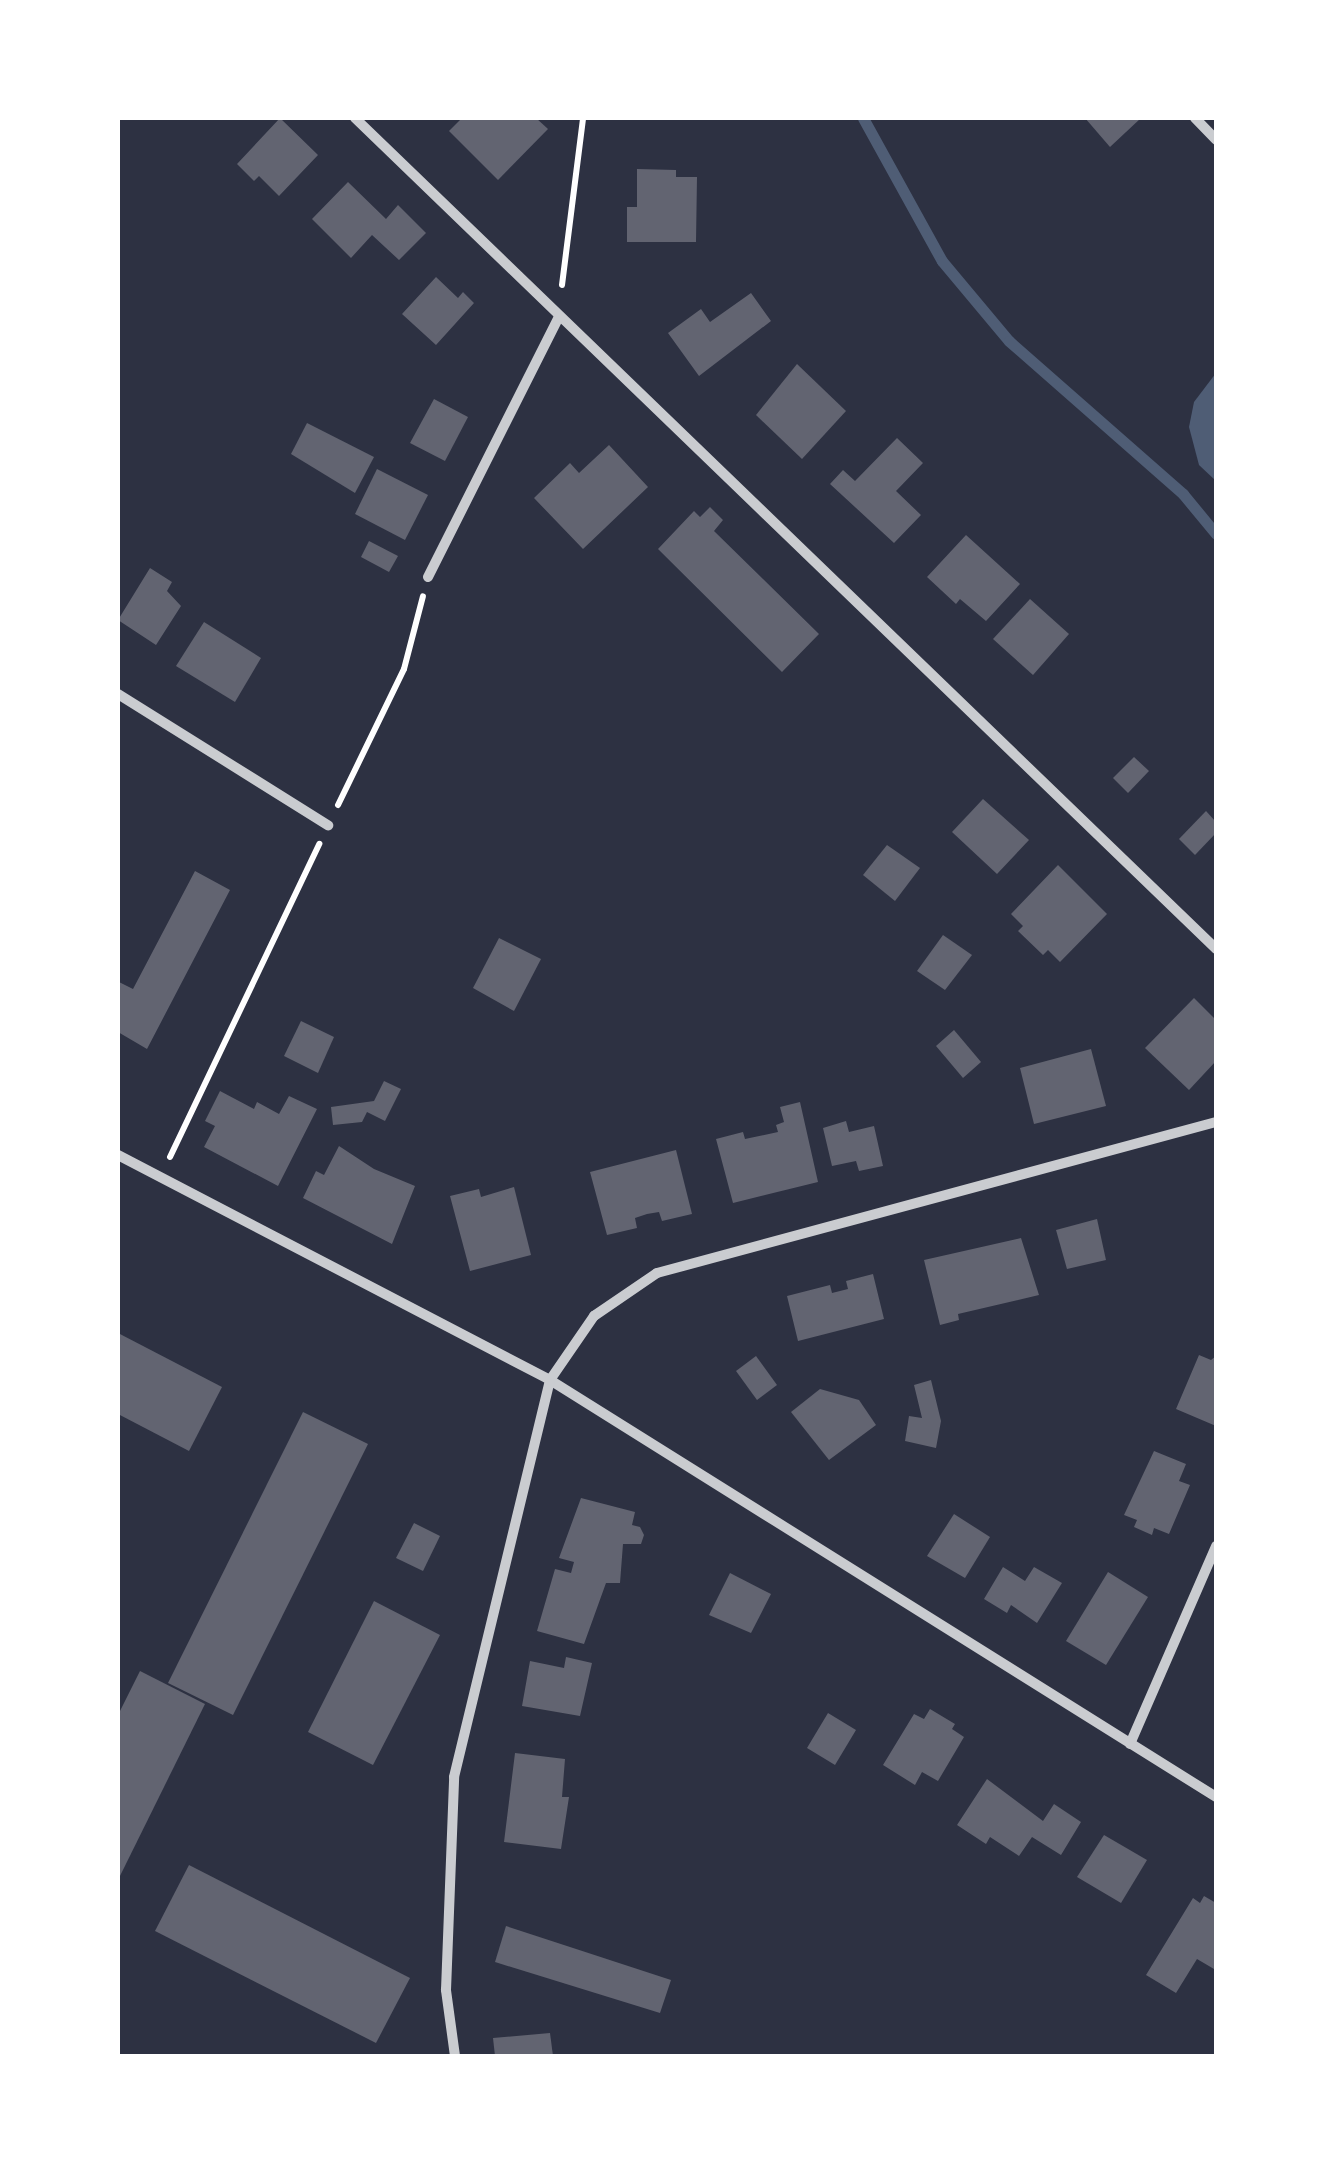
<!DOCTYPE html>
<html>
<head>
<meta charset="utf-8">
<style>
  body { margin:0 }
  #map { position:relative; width:1334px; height:2174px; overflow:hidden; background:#2d3142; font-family:"Titillium Web",sans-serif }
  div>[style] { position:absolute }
  .water>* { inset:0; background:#4f5d75 }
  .stream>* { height:11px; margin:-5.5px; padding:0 5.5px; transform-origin:5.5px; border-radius:5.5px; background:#4f5d75 }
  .building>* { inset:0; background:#626471 }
  .path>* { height:6px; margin:-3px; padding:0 3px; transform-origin:3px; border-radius:3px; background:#fff }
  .minor>* { height:10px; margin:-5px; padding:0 5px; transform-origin:5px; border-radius:5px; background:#caccd0 }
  span { translate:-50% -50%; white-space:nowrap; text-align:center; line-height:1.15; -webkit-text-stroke:10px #fff; paint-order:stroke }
  .frame { position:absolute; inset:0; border:120px solid #fff; pointer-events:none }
</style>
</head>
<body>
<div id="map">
  <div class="water">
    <div style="clip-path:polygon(1216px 373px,1216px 481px,1199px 465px,1189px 427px,1194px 402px)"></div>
  </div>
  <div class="stream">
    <div style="left:863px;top:118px;width:163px;rotate:61.1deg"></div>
    <div style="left:942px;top:261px;width:104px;rotate:50.1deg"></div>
    <div style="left:1009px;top:341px;width:232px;rotate:41.3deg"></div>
    <div style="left:1183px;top:494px;width:52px;rotate:50.5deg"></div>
  </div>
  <div class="building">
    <div style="clip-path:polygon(280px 118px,318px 155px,279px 196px,259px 176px,254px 181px,237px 164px)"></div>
    <div style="clip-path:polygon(462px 118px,536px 118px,548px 129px,498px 180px,449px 131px)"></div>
    <div style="clip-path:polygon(1085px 118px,1141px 118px,1110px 147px)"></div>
    <div style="clip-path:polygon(637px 169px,676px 170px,676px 177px,697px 177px,696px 242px,627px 242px,627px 207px,637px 207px)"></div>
    <div style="clip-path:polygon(348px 182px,386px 219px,398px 205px,426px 233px,399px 260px,372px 235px,351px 258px,312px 219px)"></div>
    <div style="clip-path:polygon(436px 277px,458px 298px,463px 292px,474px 303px,436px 345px,402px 314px)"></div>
    <div style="clip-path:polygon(751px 293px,771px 321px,699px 376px,668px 333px,701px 309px,710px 322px)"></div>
    <div style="clip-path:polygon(797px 364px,846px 411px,802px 459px,756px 415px)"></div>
    <div style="clip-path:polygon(434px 399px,468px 417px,445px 461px,410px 443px)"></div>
    <div style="clip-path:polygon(307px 423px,374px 457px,355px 493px,291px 454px)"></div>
    <div style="clip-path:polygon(897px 438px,923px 463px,896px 491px,921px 515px,894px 543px,830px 484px,843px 470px,855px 481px)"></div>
    <div style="clip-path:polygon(609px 445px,648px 487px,583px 549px,534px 498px,570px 463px,579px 473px)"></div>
    <div style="clip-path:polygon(377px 469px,428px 495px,405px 540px,355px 514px)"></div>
    <div style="clip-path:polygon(710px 507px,723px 520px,714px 531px,819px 634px,782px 672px,658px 549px,694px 511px,700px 517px)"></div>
    <div style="clip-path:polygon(966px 535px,1020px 584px,986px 621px,960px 599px,956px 604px,927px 577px)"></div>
    <div style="clip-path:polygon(369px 541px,398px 556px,389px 572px,361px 557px)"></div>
    <div style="clip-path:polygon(150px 568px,172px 582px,167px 591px,181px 606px,156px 645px,118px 620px)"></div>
    <div style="clip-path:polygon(1030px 599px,1069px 634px,1033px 675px,993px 639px)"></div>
    <div style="clip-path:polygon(204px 622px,261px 658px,235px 702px,176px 666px)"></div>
    <div style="clip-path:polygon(1134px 757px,1149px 771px,1128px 793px,1113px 778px)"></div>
    <div style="clip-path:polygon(983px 799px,1029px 840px,997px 874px,952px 832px)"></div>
    <div style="clip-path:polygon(1206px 811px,1216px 822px,1216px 833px,1195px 855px,1179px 839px)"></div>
    <div style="clip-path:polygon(887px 845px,920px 868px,895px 901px,863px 875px)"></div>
    <div style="clip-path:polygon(1058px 865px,1107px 914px,1060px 962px,1048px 950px,1043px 955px,1018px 931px,1023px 926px,1011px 914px)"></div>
    <div style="clip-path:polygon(195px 871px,230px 890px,147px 1049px,118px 1032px,118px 985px,119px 982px,133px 989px)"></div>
    <div style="clip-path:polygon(943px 935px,972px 955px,945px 990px,917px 971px)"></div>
    <div style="clip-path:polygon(499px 938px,541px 959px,514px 1011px,473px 988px)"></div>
    <div style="clip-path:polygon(1194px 998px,1216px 1020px,1216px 1061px,1189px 1090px,1145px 1048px)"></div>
    <div style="clip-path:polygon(301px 1021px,334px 1037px,318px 1073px,284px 1056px)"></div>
    <div style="clip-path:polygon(954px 1030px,981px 1062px,963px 1078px,936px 1046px)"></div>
    <div style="clip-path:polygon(1091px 1049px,1106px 1106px,1034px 1124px,1020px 1068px)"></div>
    <div style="clip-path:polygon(384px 1081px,401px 1089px,385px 1121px,367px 1112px,362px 1122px,333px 1125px,331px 1107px,374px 1101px)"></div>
    <div style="clip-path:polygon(220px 1091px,254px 1109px,257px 1102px,279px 1114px,289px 1096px,317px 1109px,278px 1186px,204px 1147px,215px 1126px,205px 1121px)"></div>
    <div style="clip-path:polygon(800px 1102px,818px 1182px,733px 1203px,716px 1139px,743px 1132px,745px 1139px,778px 1132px,776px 1125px,784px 1122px,780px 1107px)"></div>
    <div style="clip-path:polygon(846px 1121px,849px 1132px,874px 1126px,883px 1166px,859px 1171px,856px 1161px,832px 1166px,823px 1128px)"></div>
    <div style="clip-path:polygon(339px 1146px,374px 1169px,415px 1186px,392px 1244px,303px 1198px,316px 1171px,324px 1175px)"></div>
    <div style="clip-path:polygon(676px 1150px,692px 1214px,662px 1221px,659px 1212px,647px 1214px,635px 1218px,637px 1228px,607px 1235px,590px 1172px)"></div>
    <div style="clip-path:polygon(514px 1187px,531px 1255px,470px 1271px,450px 1196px,479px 1189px,481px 1197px)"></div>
    <div style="clip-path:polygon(1097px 1219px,1106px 1260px,1067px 1269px,1056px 1230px)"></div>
    <div style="clip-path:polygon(1021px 1238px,1039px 1295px,958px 1314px,959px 1320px,940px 1325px,924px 1260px)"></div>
    <div style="clip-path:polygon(873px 1274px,884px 1319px,798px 1341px,787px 1296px,830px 1285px,832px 1293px,848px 1289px,846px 1281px)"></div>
    <div style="clip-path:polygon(118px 1333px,222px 1387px,189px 1451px,118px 1414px)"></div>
    <div style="clip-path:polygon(1199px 1355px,1211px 1360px,1216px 1356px,1216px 1426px,1176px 1409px)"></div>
    <div style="clip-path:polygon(756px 1356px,777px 1385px,757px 1400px,736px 1371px)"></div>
    <div style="clip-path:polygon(931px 1380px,941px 1421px,936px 1448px,905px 1441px,909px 1416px,922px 1418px,914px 1385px)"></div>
    <div style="clip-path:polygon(820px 1389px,859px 1400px,876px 1425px,829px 1460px,791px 1412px)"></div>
    <div style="clip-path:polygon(303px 1412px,368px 1444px,233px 1715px,168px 1683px)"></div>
    <div style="clip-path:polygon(1154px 1451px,1186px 1464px,1179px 1481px,1190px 1485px,1169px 1534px,1154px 1528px,1152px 1535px,1134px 1527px,1137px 1520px,1124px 1515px)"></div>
    <div style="clip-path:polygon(581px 1498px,635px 1512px,632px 1525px,640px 1527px,644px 1535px,641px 1544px,623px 1544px,620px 1583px,606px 1583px,584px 1644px,537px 1631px,555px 1569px,571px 1573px,574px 1562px,559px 1558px)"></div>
    <div style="clip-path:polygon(954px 1514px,990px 1537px,965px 1578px,927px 1556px)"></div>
    <div style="clip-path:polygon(414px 1523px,440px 1536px,423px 1571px,396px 1558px)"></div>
    <div style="clip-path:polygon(1003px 1567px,1025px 1581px,1034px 1567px,1062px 1583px,1037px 1623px,1011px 1605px,1007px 1613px,984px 1599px)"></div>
    <div style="clip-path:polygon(1108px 1572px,1148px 1597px,1106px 1665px,1066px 1641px)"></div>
    <div style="clip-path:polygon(730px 1573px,771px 1594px,751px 1633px,709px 1615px)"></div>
    <div style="clip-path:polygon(374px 1601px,440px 1635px,373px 1765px,308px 1732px)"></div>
    <div style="clip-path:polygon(566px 1657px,592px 1663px,580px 1716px,522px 1706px,530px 1661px,564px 1668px)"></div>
    <div style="clip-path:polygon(140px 1671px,205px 1704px,118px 1880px,118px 1715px)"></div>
    <div style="clip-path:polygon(930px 1709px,955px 1724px,952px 1729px,964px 1737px,938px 1781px,922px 1772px,915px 1785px,883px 1765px,914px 1714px,924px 1719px)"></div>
    <div style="clip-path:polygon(828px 1713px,856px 1730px,835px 1765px,807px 1748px)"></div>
    <div style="clip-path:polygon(515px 1753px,565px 1759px,562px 1797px,569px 1797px,561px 1849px,504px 1842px)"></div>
    <div style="clip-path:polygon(987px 1779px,1043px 1821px,1054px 1804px,1081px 1822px,1061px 1855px,1032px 1837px,1019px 1856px,990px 1837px,986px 1844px,957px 1825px)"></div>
    <div style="clip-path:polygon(1104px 1835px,1147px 1860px,1121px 1903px,1077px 1877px)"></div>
    <div style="clip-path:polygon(189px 1865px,410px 1978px,376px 2043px,155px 1931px)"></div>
    <div style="clip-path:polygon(1204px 1896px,1216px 1903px,1216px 1964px,1214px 1969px,1197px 1959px,1176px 1993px,1146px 1975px,1193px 1898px,1200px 1903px)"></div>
    <div style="clip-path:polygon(506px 1926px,671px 1980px,660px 2013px,495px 1962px)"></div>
    <div style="clip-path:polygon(550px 2033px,553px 2056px,495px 2056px,493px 2038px)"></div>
  </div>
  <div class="path">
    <div style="left:562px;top:285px;width:168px;rotate:-82.8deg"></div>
    <div style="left:338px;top:805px;width:151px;rotate:-64.1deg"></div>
    <div style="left:404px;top:669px;width:75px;rotate:-75.4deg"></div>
    <div style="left:170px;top:1157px;width:347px;rotate:-64.5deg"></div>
  </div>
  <div class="minor">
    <div style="left:355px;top:118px;width:1197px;rotate:43.98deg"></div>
    <div style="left:1195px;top:118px;width:30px;rotate:46deg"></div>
    <div style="left:428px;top:577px;width:292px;rotate:-63.3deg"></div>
    <div style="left:118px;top:694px;width:248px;rotate:32deg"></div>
    <div style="left:118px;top:1155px;width:487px;rotate:27.5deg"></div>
    <div style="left:550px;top:1380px;width:786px;rotate:32.05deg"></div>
    <div style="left:1130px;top:1744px;width:216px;rotate:-66.5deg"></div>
    <div style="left:455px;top:2056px;width:67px;rotate:-97.8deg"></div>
    <div style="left:446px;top:1990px;width:213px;rotate:-87.8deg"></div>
    <div style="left:454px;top:1777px;width:408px;rotate:-76.4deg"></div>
    <div style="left:550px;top:1380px;width:78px;rotate:-55.5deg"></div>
    <div style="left:594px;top:1316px;width:76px;rotate:-34.3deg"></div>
    <div style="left:657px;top:1273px;width:579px;rotate:-15.12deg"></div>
  </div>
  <div class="frame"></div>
</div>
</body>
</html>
